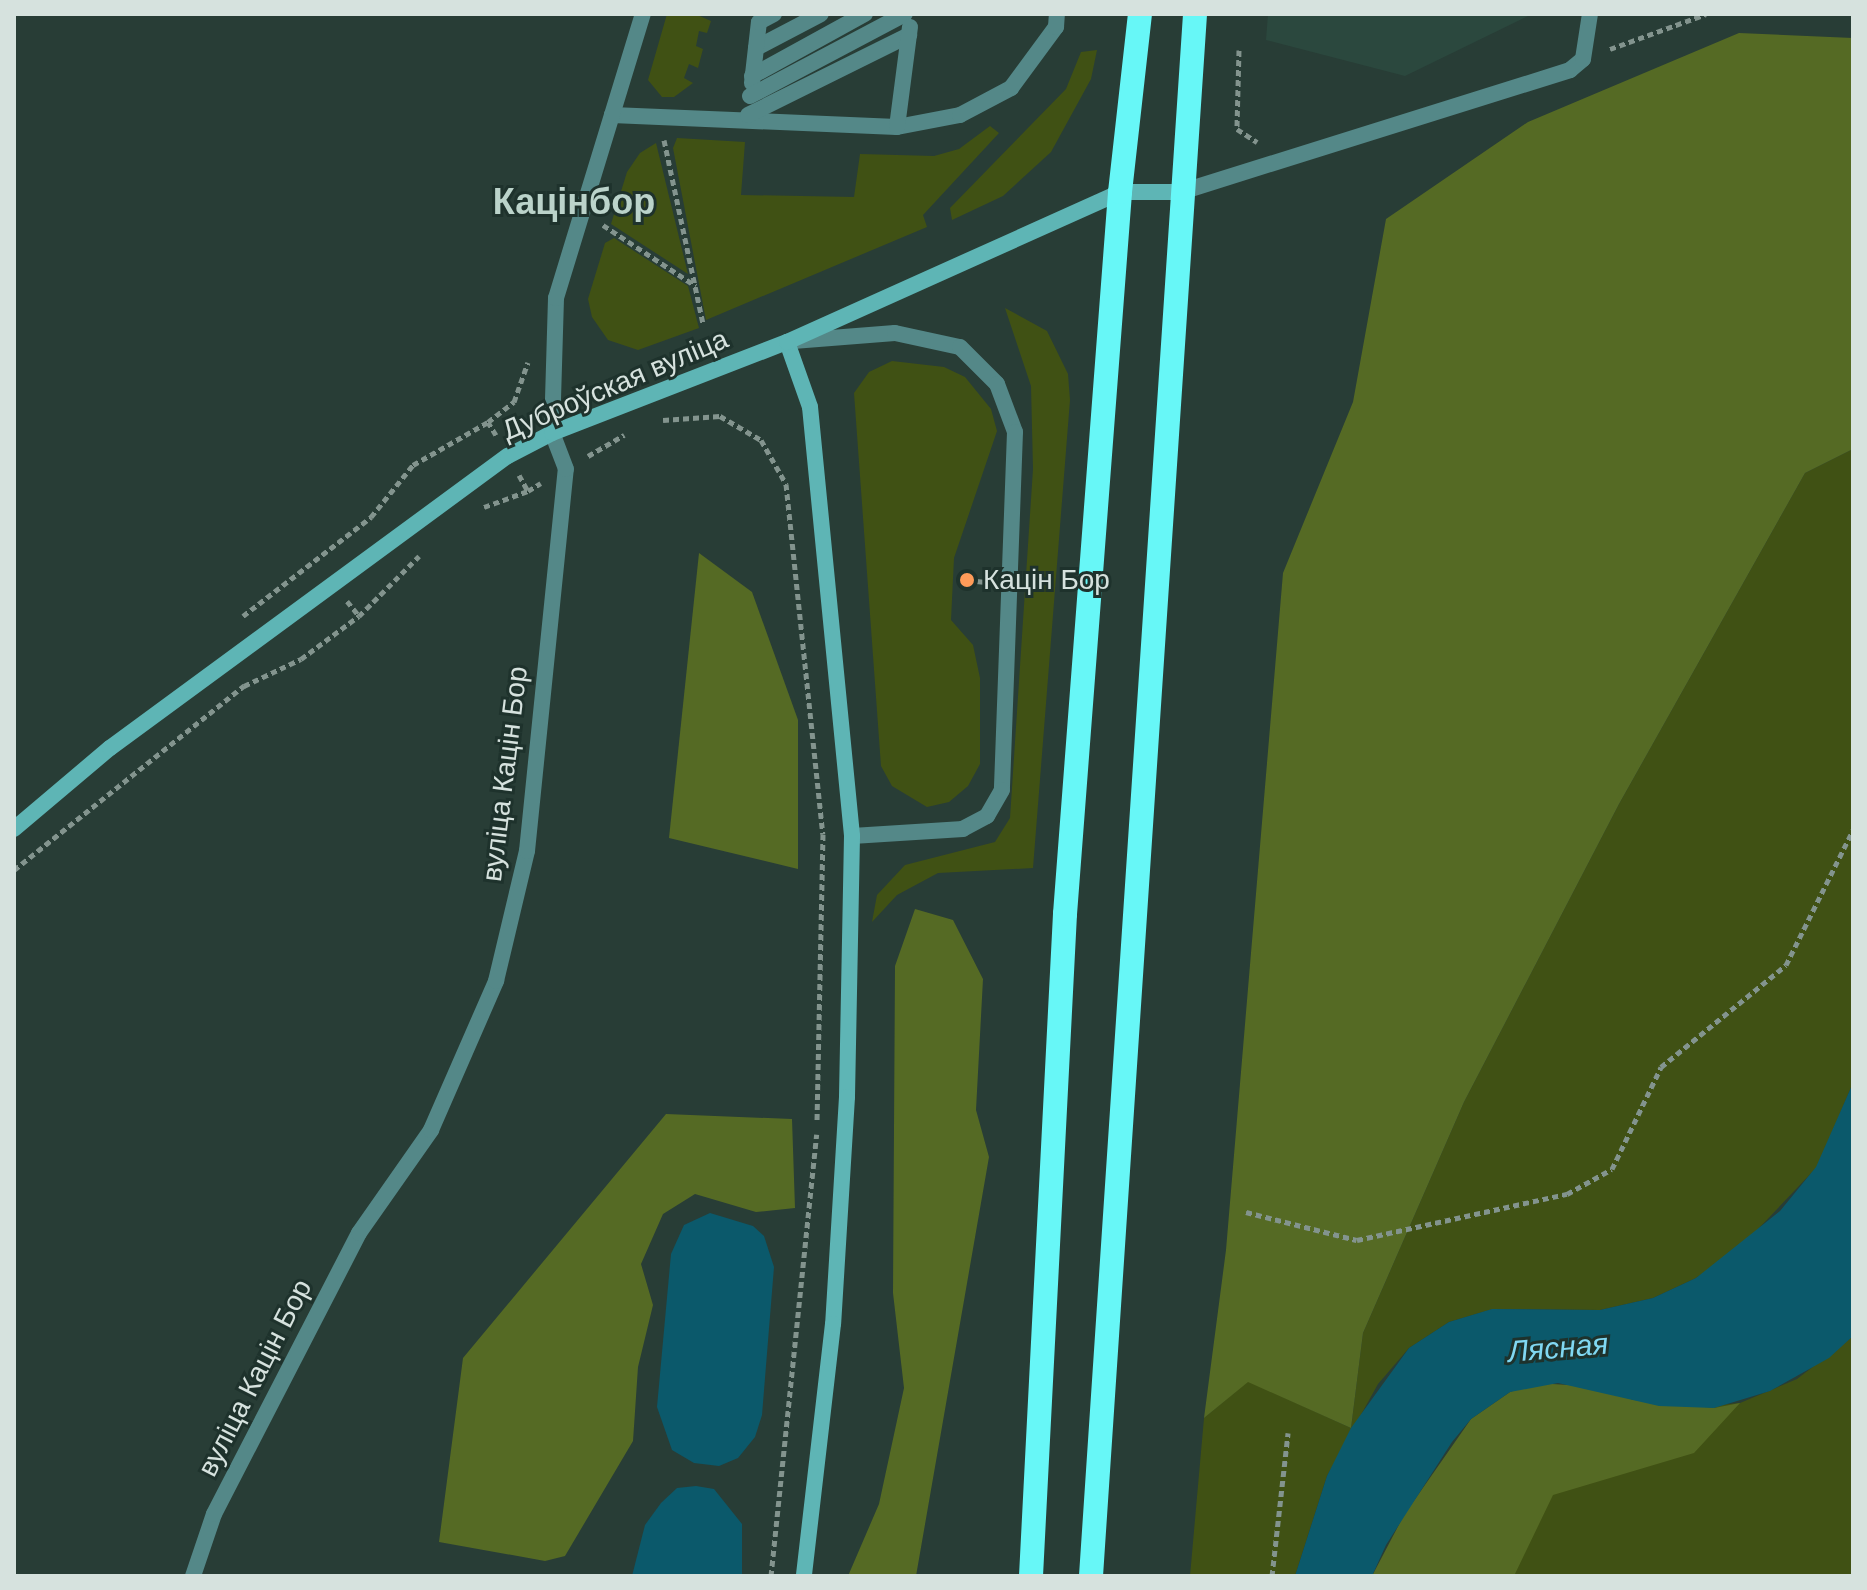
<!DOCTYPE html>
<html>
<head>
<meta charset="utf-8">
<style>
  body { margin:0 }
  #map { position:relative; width:1867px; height:1590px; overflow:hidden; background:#283d36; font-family:Arial,sans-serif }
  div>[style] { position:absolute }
  .built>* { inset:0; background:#2b483e }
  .green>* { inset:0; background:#405114 }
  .forest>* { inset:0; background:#556a24 }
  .water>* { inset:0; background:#0b596b }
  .path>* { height:5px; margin-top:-2.5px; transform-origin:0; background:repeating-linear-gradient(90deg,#83948e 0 6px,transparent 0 10px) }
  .lane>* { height:16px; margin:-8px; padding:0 8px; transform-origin:8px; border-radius:8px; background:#548888 }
  .street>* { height:16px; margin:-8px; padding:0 8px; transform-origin:8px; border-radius:8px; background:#548888 }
  .secondary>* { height:16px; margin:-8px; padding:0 8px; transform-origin:8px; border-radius:8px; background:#5eb5b5 }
  .highway>* { height:24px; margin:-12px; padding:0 12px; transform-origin:12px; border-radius:12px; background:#67f7f7 }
  .dots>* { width:22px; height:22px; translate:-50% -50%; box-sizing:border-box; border:4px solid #1e322c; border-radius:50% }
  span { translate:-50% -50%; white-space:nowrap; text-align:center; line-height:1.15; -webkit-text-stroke:6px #1e322c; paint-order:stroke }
  .street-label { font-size:28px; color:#d6e2de }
  .poi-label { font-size:28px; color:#d6e2de }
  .left { translate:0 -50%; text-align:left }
  .water-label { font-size:30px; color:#80d8f2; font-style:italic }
  .district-label { font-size:36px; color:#bbd3ca; font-weight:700 }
  .frame { position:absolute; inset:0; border:16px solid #d6e2de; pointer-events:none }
</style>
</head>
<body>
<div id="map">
  <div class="built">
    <div style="clip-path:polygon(1268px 14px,1532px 14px,1405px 76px,1266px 40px)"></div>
  </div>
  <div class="green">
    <div style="clip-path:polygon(667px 14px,695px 14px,711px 21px,707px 33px,699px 31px,696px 46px,703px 49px,698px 68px,689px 64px,684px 78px,693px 83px,674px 97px,662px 97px,648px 80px)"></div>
    <div style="clip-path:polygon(1097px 50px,1091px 79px,1051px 152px,1003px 196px,952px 220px,950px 208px,1066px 89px,1081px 52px)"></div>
    <div style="clip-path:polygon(990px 126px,999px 133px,923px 215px,927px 227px,706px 320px,673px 148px,677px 138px,745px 142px,741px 195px,854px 197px,860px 154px,934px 156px,959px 149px)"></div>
    <div style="clip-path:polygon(656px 143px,688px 274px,611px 224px,627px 172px,640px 153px)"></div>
    <div style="clip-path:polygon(614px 238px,688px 286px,699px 328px,638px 350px,608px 340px,592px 317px,588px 299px,605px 243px)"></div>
    <div style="clip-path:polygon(1005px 308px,1047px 331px,1068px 374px,1070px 400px,1033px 868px,938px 873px,897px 895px,872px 922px,877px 895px,905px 865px,995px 842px,1010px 818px,1033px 469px,1031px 386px)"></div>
    <div style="clip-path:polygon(892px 361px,944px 367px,965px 377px,991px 409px,997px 431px,954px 558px,951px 620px,973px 645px,980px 678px,980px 764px,968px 786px,949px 802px,927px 807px,892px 786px,881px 766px,854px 393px,869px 372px)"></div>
    <div style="clip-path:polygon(1853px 449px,1853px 1083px,1817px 1167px,1741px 1247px,1696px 1278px,1653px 1298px,1600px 1310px,1493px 1309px,1449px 1322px,1409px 1348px,1378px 1384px,1327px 1476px,1295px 1576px,1190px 1576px,1204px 1418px,1248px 1381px,1351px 1428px,1363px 1333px,1464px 1102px,1619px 804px,1805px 473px)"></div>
    <div style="clip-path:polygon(1853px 1336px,1853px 1576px,1372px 1576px,1634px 1400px,1688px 1408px,1740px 1403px,1797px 1379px)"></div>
  </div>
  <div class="forest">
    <div style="clip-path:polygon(1739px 33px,1853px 38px,1853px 449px,1805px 473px,1619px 804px,1464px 1102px,1363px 1333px,1351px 1428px,1248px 1382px,1204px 1418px,1226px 1250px,1283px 573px,1353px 402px,1386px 219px,1528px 122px)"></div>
    <div style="clip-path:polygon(699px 553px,752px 592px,798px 720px,798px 869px,669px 838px)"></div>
    <div style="clip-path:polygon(915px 909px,953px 920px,983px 979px,976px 1110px,989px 1157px,916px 1576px,848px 1576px,879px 1504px,904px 1388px,893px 1293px,895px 966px)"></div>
    <div style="clip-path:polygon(666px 1114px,792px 1119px,795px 1208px,756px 1212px,695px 1194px,663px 1214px,641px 1264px,653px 1305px,638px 1367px,633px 1441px,565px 1556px,545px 1561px,439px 1542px,463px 1358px)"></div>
    <div style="clip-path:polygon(1535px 1383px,1586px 1386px,1634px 1400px,1714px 1408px,1740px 1403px,1694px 1453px,1553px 1495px,1514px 1576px,1372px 1576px,1404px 1515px,1471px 1419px,1510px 1392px)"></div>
  </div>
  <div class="water">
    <div style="clip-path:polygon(1853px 1083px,1853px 1336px,1829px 1358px,1770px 1391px,1714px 1408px,1659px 1406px,1558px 1383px,1510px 1392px,1471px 1419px,1452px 1442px,1386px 1545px,1372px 1576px,1295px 1576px,1327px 1476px,1351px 1428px,1409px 1348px,1449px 1322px,1492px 1309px,1600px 1310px,1653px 1298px,1696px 1278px,1780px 1211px,1816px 1167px)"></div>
    <div style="clip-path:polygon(710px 1213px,753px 1226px,764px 1236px,774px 1267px,762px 1415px,755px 1437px,738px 1458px,719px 1466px,694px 1463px,672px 1450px,657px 1407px,671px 1254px,684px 1225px)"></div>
    <div style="clip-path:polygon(696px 1486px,714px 1489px,742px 1524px,742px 1576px,632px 1576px,645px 1525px,661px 1503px,677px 1488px)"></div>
  </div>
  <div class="path">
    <div style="left:1610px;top:49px;width:102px;rotate:-20deg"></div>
    <div style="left:1239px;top:50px;width:79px;rotate:91.5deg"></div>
    <div style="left:1237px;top:129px;width:24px;rotate:33deg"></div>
    <div style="left:664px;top:140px;width:187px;rotate:78deg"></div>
    <div style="left:603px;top:225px;width:111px;rotate:33.3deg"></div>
    <div style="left:663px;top:420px;width:57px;rotate:-4deg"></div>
    <div style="left:720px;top:416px;width:48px;rotate:30.3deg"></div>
    <div style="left:761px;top:440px;width:51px;rotate:60.4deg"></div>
    <div style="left:786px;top:484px;width:352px;rotate:84deg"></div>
    <div style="left:823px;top:834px;width:286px;rotate:91.2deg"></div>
    <div style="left:496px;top:435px;width:15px;rotate:-122deg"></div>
    <div style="left:488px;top:422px;width:33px;rotate:-38deg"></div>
    <div style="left:514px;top:402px;width:42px;rotate:-70.7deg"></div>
    <div style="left:588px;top:456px;width:42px;rotate:-30.3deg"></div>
    <div style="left:519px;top:475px;width:18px;rotate:61deg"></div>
    <div style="left:528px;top:491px;width:15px;rotate:-32deg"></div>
    <div style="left:484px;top:507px;width:47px;rotate:-20deg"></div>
    <div style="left:967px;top:580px;width:19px;rotate:6deg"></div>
    <div style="left:347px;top:601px;width:19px;rotate:51deg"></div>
    <div style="left:243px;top:616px;width:162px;rotate:-37.7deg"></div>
    <div style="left:371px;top:517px;width:67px;rotate:-51.1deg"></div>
    <div style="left:413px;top:465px;width:86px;rotate:-29.8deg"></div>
    <div style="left:14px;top:870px;width:295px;rotate:-38.7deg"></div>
    <div style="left:244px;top:686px;width:63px;rotate:-25.3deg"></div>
    <div style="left:301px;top:659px;width:72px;rotate:-36.6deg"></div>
    <div style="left:359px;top:616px;width:85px;rotate:-45deg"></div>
    <div style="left:1246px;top:1212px;width:114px;rotate:14.2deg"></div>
    <div style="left:1357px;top:1240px;width:215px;rotate:-12.4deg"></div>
    <div style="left:1567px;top:1194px;width:51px;rotate:-29.1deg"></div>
    <div style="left:1612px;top:1169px;width:113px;rotate:-64.3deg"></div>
    <div style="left:1661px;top:1067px;width:161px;rotate:-39.2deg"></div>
    <div style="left:1786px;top:965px;width:151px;rotate:-63.6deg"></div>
    <div style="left:771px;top:1576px;width:444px;rotate:-84.1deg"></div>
    <div style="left:1272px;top:1576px;width:144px;rotate:-83.6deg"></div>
  </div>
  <div class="lane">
    <div style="left:756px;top:48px;width:73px;rotate:-27.6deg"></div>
    <div style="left:752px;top:76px;width:129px;rotate:-28.8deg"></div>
    <div style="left:752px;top:83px;width:61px;rotate:-83.5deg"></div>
    <div style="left:759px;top:22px;width:17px;rotate:-28deg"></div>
    <div style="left:750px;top:96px;width:175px;rotate:-27.9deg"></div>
    <div style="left:612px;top:115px;width:285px;rotate:2.4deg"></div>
    <div style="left:897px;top:127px;width:64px;rotate:-10.8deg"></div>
    <div style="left:960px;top:115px;width:58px;rotate:-27.9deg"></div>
    <div style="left:1011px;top:88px;width:76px;rotate:-53.6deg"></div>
    <div style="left:1056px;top:27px;width:13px;rotate:-86deg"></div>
    <div style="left:748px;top:115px;width:180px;rotate:-26.4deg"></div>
    <div style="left:897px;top:127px;width:101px;rotate:-82.6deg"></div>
    <div style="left:1181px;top:192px;width:408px;rotate:-17.4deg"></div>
    <div style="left:1570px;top:70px;width:17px;rotate:-40deg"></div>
    <div style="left:1583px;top:59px;width:46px;rotate:-81.2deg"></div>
    <div style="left:793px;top:341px;width:102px;rotate:-4.5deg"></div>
    <div style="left:895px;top:333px;width:66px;rotate:12.2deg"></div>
    <div style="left:960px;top:347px;width:52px;rotate:45deg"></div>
    <div style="left:997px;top:384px;width:51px;rotate:69.4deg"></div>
    <div style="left:1015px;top:432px;width:358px;rotate:92.1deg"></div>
    <div style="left:1002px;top:790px;width:30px;rotate:120deg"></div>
    <div style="left:987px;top:816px;width:27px;rotate:152deg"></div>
    <div style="left:963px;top:829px;width:111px;rotate:176.4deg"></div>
  </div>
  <div class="street">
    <div style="left:193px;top:1576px;width:65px;rotate:-71.3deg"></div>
    <div style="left:214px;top:1514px;width:316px;rotate:-62.7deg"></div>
    <div style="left:359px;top:1233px;width:126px;rotate:-55deg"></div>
    <div style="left:431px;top:1130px;width:163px;rotate:-66.4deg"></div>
    <div style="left:496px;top:981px;width:134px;rotate:-76.6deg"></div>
    <div style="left:527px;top:851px;width:384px;rotate:-84.2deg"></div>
    <div style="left:566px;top:469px;width:39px;rotate:-111deg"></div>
    <div style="left:552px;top:433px;width:135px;rotate:-88.3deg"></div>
    <div style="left:556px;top:298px;width:297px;rotate:-73deg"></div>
  </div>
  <div class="secondary">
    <div style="left:787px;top:342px;width:69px;rotate:70.5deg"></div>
    <div style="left:810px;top:407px;width:431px;rotate:84.4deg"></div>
    <div style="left:852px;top:836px;width:261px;rotate:91.1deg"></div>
    <div style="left:847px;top:1097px;width:227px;rotate:93.5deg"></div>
    <div style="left:833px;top:1324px;width:254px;rotate:96.6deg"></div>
    <div style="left:14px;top:829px;width:126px;rotate:-40.2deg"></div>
    <div style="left:110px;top:748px;width:494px;rotate:-36.3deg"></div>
    <div style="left:508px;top:456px;width:50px;rotate:-27.6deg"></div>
    <div style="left:552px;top:433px;width:252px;rotate:-21.2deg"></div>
    <div style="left:787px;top:342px;width:365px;rotate:-24.2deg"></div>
    <div style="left:1120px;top:192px;width:61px"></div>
  </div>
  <div class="highway">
    <div style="left:1031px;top:1576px;width:663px;rotate:-87.06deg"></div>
    <div style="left:1065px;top:914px;width:724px;rotate:-85.64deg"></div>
    <div style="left:1120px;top:192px;width:179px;rotate:-83.6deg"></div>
    <div style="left:1091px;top:1576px;width:1565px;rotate:-86.19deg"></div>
  </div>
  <div class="dots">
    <div style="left:967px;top:580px;background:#fe9b59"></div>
  </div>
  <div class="street-label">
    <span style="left:615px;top:385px;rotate:-23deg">Дуброўская вуліца</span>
    <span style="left:505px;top:774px;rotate:-83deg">вуліца Кацін Бор</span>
    <span style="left:255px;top:1378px;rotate:-63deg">вуліца Кацін Бор</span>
  </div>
  <div class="poi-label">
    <span class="left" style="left:983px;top:580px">Кацін Бор</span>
  </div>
  <div class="water-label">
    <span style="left:1558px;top:1348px;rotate:-5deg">Лясная</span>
  </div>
  <div class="district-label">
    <span style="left:574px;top:202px">Кацінбор</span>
  </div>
  <div class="frame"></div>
</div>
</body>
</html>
